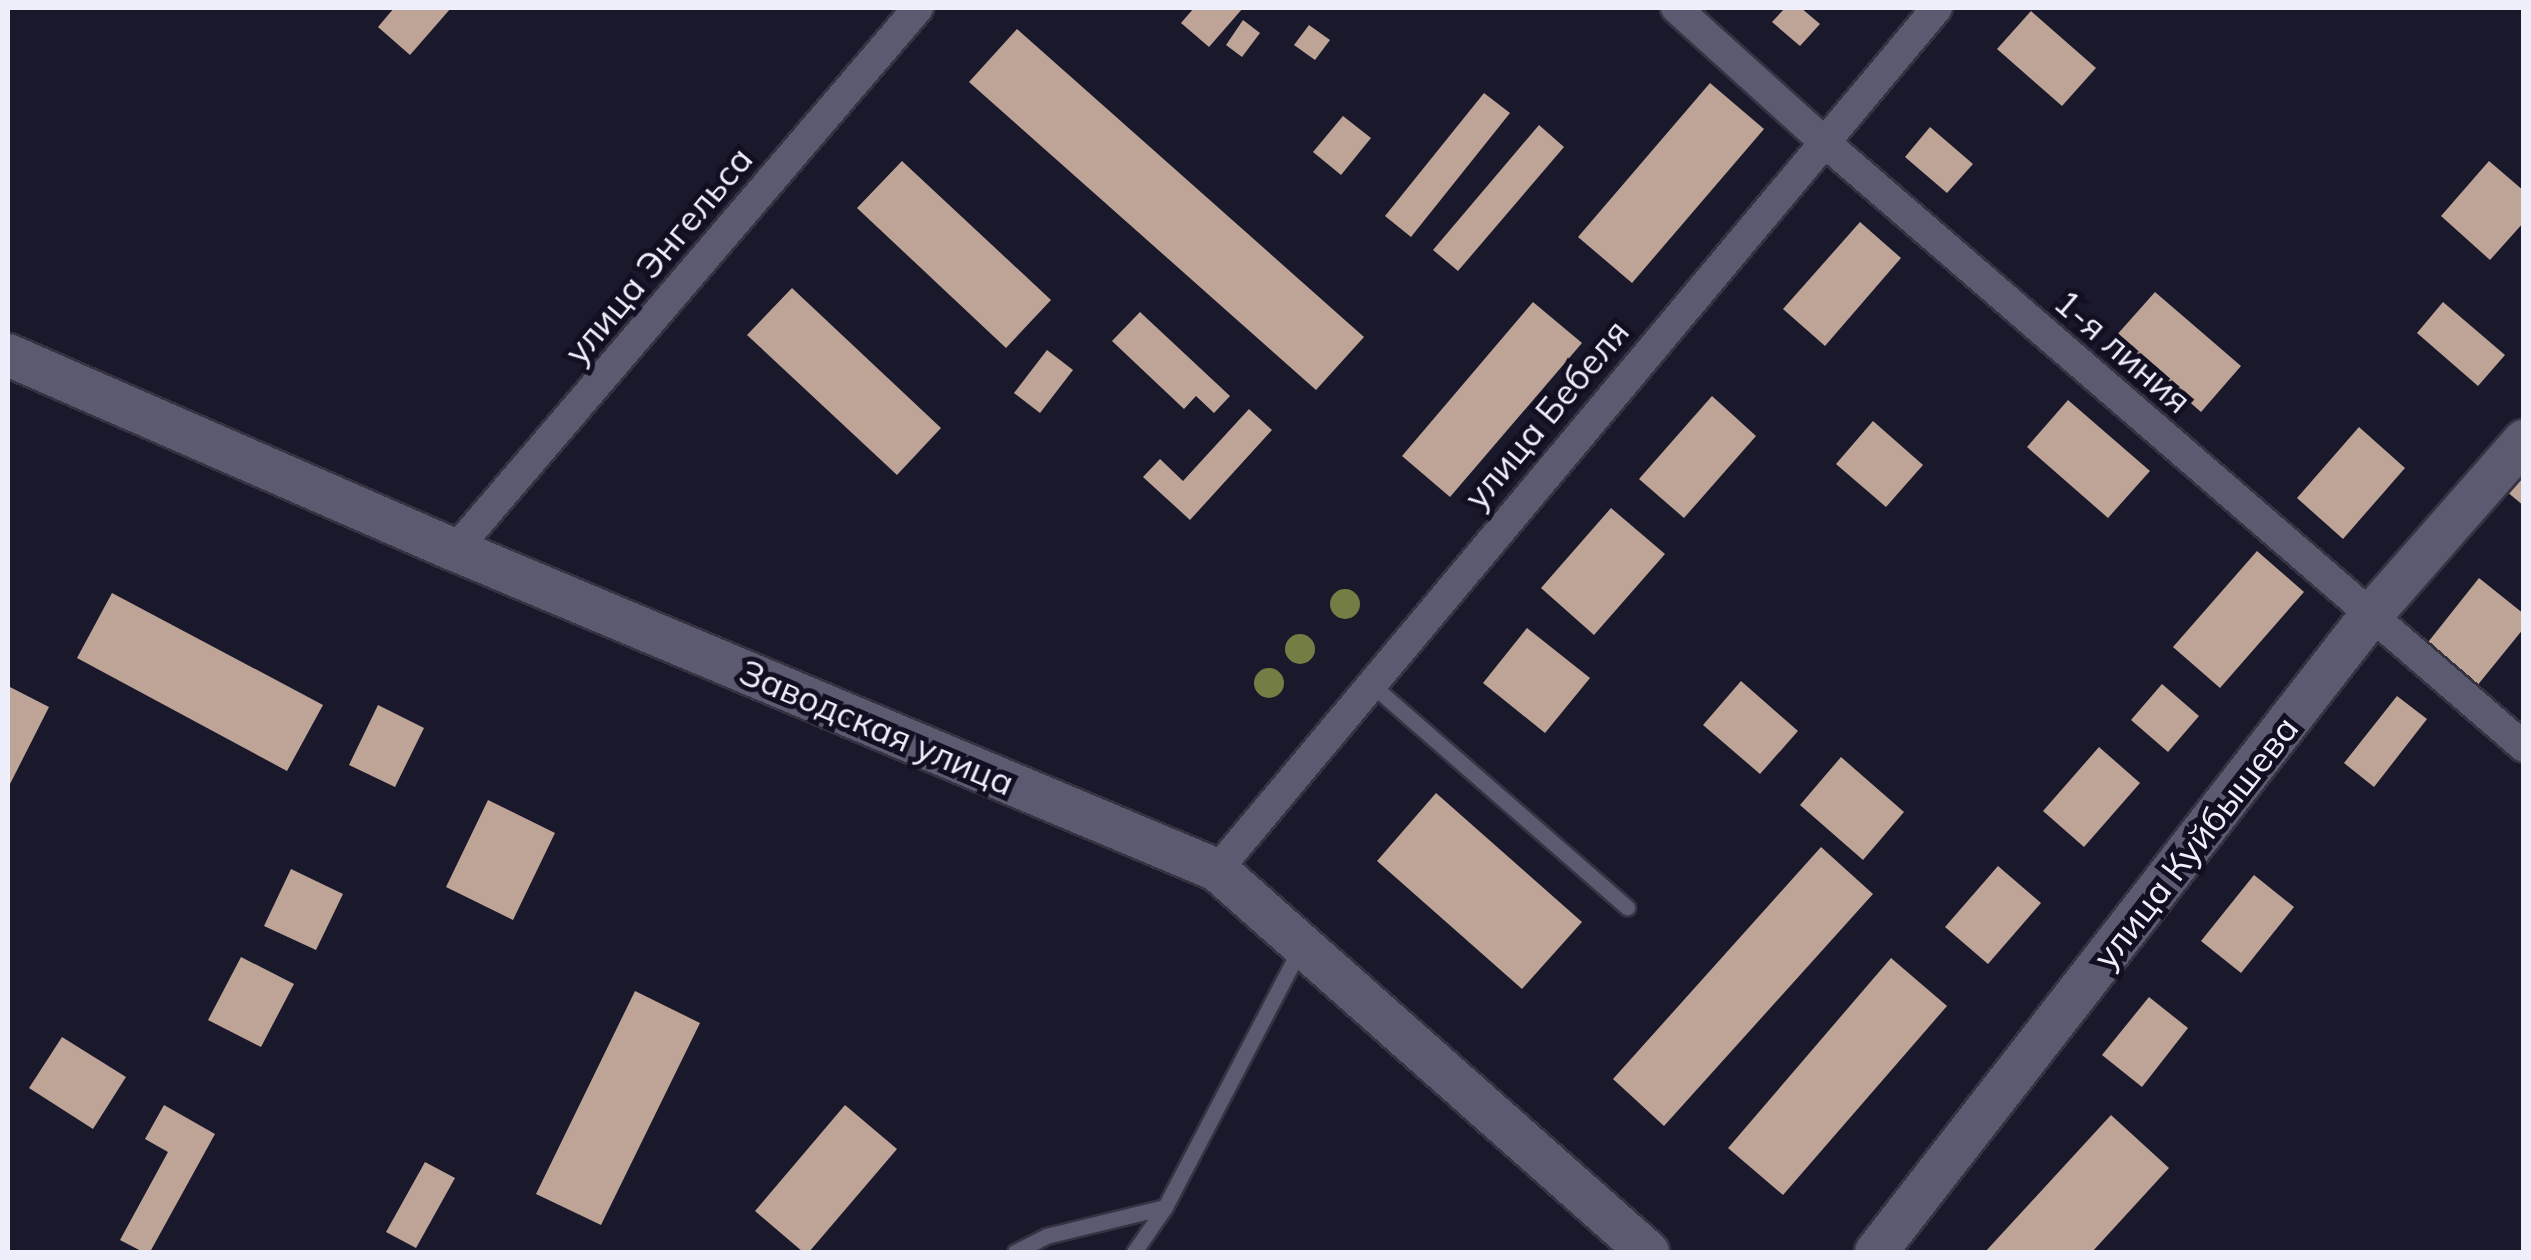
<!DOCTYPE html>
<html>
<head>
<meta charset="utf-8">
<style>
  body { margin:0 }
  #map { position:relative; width:2531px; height:1260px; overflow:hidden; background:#1a182b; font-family:Mulish,sans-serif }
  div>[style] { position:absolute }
  .building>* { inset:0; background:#bea497 }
  .roads { filter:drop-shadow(2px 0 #353342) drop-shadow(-2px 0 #353342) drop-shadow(0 2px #353342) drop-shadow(0 -2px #353342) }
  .lane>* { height:15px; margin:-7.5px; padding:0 7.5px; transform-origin:7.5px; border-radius:7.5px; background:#5b5a71 }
  .street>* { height:30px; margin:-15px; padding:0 15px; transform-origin:15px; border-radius:15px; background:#5b5a71 }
  .secondary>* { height:42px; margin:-21px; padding:0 21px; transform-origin:21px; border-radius:21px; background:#5b5a71 }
  .trees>* { width:30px; height:30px; margin:-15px; border-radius:50%; background:#737d44 }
  span { translate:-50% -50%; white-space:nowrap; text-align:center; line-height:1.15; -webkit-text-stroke:10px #110f21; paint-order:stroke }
  .street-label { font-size:35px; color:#efeffc }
  .frame { position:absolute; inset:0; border:10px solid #efeffc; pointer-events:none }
</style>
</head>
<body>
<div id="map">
  <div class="building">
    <div style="clip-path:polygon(394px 8px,451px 8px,410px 55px,378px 27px)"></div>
    <div style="clip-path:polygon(1194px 8px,1243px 8px,1209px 47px,1181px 23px)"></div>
    <div style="clip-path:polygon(1785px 8px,1801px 8px,1820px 24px,1800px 46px,1772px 22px)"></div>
    <div style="clip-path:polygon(2031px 11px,2096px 68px,2062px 106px,1997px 49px)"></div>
    <div style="clip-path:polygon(1243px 20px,1260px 33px,1242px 57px,1226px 45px)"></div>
    <div style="clip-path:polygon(1309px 25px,1330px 40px,1315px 60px,1294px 45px)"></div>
    <div style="clip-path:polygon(1017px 29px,1364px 337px,1316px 390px,969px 82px)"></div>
    <div style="clip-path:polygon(1710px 83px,1764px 129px,1632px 283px,1578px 237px)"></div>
    <div style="clip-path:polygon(1484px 93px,1510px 113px,1411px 237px,1385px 216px)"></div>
    <div style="clip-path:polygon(1343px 116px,1371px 138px,1341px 175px,1313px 152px)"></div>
    <div style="clip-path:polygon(1539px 125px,1564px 147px,1458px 271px,1433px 250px)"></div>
    <div style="clip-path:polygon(1930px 127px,1973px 164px,1947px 193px,1905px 157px)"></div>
    <div style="clip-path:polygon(902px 161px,1051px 300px,1006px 348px,857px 208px)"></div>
    <div style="clip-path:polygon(2489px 161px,2524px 191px,2524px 222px,2490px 260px,2441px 216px)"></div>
    <div style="clip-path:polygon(1860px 222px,1901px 258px,1825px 346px,1783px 309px)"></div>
    <div style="clip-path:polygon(792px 288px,941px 428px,897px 475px,747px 335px)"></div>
    <div style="clip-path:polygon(2155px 292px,2241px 366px,2201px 412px,2115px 337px)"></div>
    <div style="clip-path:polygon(1533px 302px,1582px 343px,1450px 497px,1402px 456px)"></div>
    <div style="clip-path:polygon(2443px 302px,2505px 355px,2478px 386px,2417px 333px)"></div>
    <div style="clip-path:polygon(1140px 312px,1230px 396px,1214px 413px,1196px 396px,1184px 409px,1112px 341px)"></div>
    <div style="clip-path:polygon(1047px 350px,1073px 370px,1040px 413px,1014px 393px)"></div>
    <div style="clip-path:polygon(1712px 396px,1756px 436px,1684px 518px,1639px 479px)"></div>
    <div style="clip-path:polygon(2068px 400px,2150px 471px,2108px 518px,2027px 447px)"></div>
    <div style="clip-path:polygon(1249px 409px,1272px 430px,1190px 520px,1143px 477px,1160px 459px,1183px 481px)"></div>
    <div style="clip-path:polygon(1873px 421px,1923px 465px,1886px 507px,1836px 464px)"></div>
    <div style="clip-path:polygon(2359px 427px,2405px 468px,2343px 539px,2297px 498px)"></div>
    <div style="clip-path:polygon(2524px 472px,2524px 506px,2506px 491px)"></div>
    <div style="clip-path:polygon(1611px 508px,1665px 554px,1594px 635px,1541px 588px)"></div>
    <div style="clip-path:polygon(2257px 551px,2304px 592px,2220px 688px,2173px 647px)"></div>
    <div style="clip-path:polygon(2479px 578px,2524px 614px,2524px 628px,2472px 692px,2421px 651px)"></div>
    <div style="clip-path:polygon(112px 593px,323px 705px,287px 771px,77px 658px)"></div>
    <div style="clip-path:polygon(1527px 628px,1590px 678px,1545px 733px,1483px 683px)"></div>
    <div style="clip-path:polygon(1741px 681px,1798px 731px,1760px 774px,1703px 725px)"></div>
    <div style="clip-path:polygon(2162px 684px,2199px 716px,2168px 752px,2131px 720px)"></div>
    <div style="clip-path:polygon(8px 686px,49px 707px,8px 788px)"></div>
    <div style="clip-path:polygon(2397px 696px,2427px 719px,2374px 787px,2344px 763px)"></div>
    <div style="clip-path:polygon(378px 705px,424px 728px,395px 787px,349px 765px)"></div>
    <div style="clip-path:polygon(2099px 747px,2140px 783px,2084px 847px,2043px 811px)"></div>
    <div style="clip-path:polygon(1841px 757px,1904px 812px,1863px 860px,1800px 805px)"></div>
    <div style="clip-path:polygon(1436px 793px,1582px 922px,1522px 989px,1377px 861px)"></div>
    <div style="clip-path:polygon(488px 800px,555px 833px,513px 920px,446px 887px)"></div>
    <div style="clip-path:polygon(1821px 847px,1873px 894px,1664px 1126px,1613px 1079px)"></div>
    <div style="clip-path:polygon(1998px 866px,2041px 903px,1988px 964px,1945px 927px)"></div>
    <div style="clip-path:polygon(291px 869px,343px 894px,316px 950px,264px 926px)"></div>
    <div style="clip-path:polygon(2254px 875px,2294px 907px,2241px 973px,2201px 941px)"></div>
    <div style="clip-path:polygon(241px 957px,294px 984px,261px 1047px,208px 1020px)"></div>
    <div style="clip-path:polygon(1891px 958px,1947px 1006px,1783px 1195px,1728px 1148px)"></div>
    <div style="clip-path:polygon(635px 991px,700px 1023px,601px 1225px,536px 1194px)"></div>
    <div style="clip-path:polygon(2149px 997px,2188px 1028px,2142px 1087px,2102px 1055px)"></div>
    <div style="clip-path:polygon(62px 1037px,126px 1077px,93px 1129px,29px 1088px)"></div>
    <div style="clip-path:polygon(164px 1105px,215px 1134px,150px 1252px,143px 1252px,120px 1240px,168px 1152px,145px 1139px)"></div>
    <div style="clip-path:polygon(845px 1105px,897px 1149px,809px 1252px,803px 1252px,755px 1211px)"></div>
    <div style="clip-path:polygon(2111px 1115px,2169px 1168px,2092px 1252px,1985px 1252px)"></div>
    <div style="clip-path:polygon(425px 1162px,455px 1178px,416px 1248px,386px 1232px)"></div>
  </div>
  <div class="roads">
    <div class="lane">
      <div style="left:1371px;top:684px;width:340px;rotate:41.1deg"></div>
      <div style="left:1015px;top:1252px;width:35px;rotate:-27deg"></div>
      <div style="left:1046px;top:1236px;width:122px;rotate:-13.7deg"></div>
      <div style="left:1134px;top:1252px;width:55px;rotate:-55.4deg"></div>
      <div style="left:1165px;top:1207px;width:291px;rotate:-62.4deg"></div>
    </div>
    <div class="street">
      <div style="left:1676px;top:8px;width:197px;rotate:42.1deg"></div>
      <div style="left:1822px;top:140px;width:928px;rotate:40.85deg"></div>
      <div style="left:455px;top:550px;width:713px;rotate:-49.49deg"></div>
      <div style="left:1217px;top:870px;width:1123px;rotate:-50.13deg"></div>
    </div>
    <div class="secondary">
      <div style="left:8px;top:355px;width:488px;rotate:23.6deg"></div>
      <div style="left:455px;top:550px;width:826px;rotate:22.78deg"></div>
      <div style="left:1217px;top:870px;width:576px;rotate:41.55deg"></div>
      <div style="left:1876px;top:1252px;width:807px;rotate:-52.15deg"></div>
      <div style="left:2371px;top:615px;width:232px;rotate:-48.7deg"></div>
    </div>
  </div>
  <div class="trees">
    <div style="left:1345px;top:604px"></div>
    <div style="left:1300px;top:649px"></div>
    <div style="left:1269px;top:683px"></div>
  </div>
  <div class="street-label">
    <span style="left:658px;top:255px;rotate:-50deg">улица Энгельса</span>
    <span style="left:2123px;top:351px;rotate:41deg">1-я линия</span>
    <span style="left:1546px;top:414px;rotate:-50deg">улица Бебеля</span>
    <span style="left:877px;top:727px;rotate:23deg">Заводская улица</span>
    <span style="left:2195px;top:842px;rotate:-52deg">улица Куйбышева</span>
  </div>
  <div class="frame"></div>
</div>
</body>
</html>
